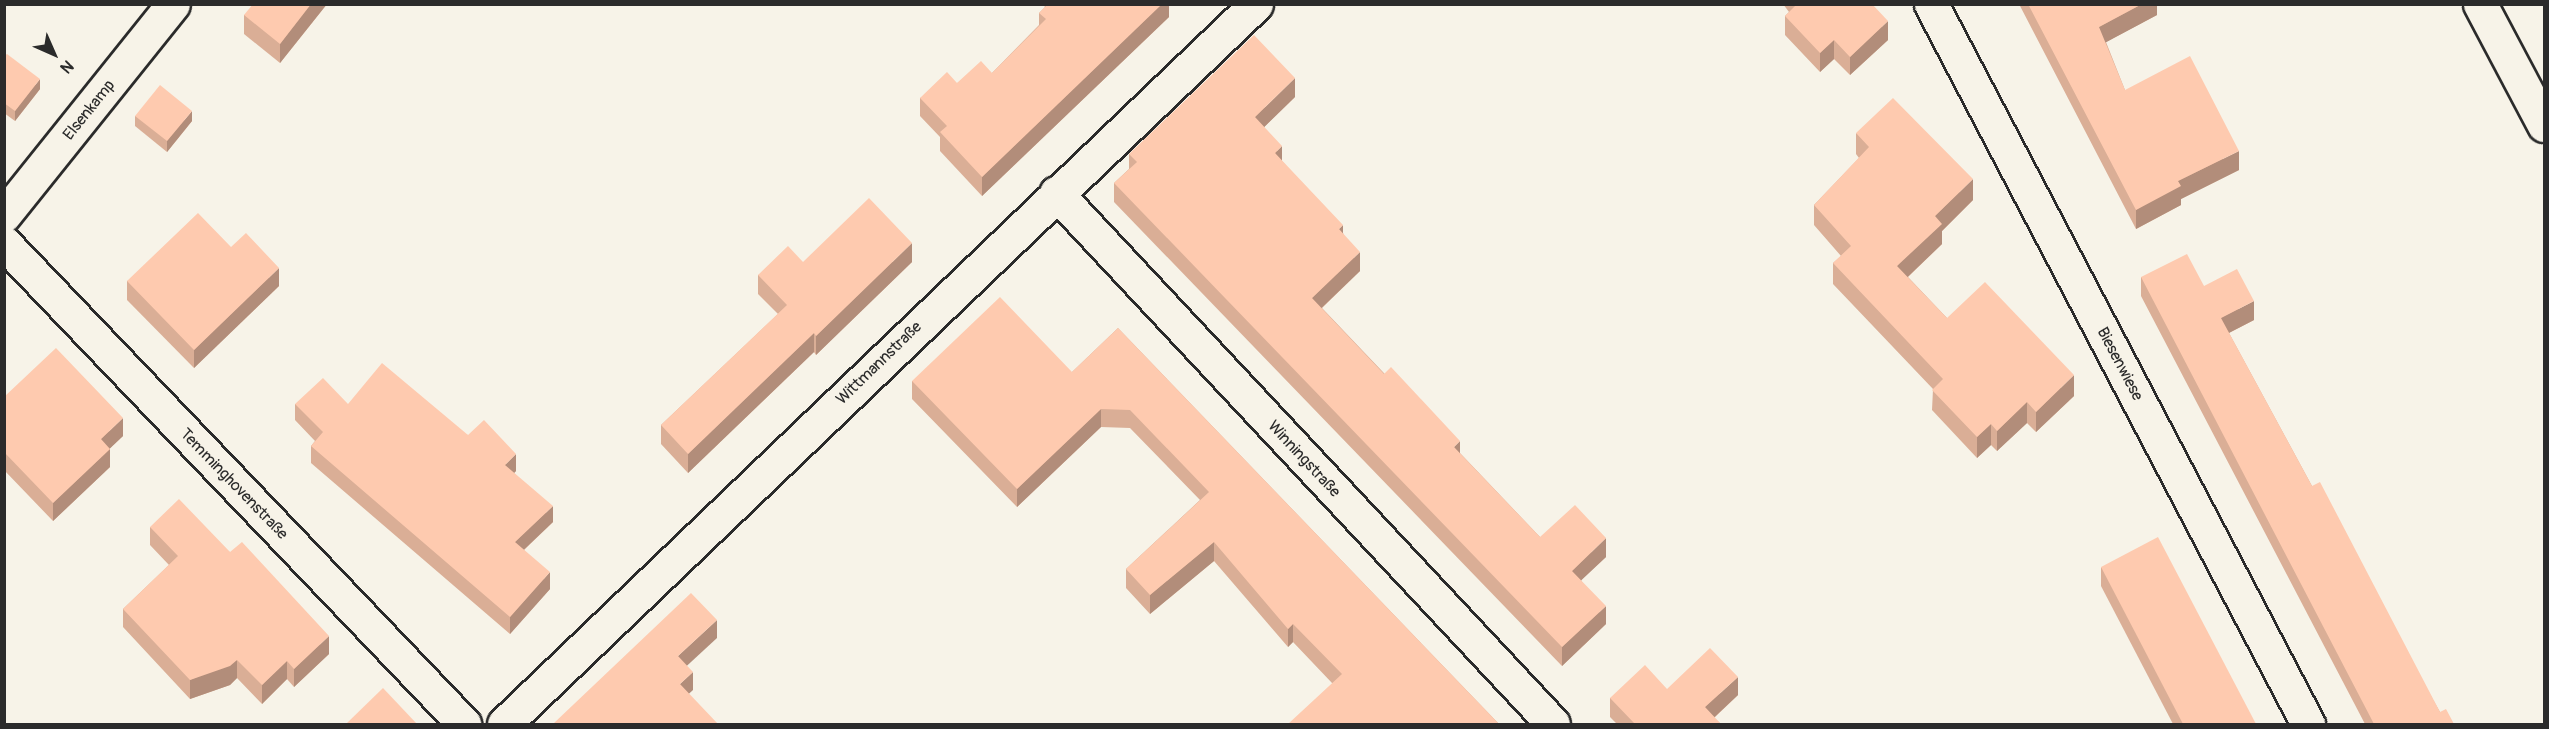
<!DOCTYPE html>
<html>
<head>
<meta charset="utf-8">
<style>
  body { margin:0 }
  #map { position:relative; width:2549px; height:729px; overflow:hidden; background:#f7f3e8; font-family:Pangolin,sans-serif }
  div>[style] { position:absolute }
  .roads { filter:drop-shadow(2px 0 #2b2b2b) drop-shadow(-2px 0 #2b2b2b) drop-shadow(0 2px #2b2b2b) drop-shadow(0 -2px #2b2b2b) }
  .minor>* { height:33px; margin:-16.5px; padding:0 16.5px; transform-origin:16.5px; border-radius:16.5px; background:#f7f3e8 }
  .highway>* { height:33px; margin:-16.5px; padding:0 16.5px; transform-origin:16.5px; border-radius:16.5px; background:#f7f3e8 }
  .wall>* { inset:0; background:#daae96 }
  .shaded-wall>* { inset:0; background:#b28d7a }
  .building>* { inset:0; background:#fecaaf }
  span { translate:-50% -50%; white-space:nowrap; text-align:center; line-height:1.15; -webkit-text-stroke:4.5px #f7f3e8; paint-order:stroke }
  .street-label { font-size:16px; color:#2b2b2b }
  .frame { position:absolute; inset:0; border:6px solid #2b2b2b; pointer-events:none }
  .north { position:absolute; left:24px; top:24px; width:60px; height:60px; -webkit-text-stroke:4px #f7f3e8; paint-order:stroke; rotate:135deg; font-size:16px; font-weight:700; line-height:24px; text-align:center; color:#2b2b2b }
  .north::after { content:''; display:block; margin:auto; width:21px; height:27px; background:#2b2b2b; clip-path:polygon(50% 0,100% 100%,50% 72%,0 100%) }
</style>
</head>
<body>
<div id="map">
  <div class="roads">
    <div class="minor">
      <div style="left:1931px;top:4px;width:813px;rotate:62.36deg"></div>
      <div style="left:1056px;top:193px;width:727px;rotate:46.89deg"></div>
      <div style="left:4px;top:215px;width:270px;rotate:-51.3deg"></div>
      <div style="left:4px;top:243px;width:666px;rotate:46.28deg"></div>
      <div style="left:504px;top:724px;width:1041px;rotate:-43.75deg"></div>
    </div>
    <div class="highway">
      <div style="left:2480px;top:4px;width:137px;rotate:62.1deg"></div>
    </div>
  </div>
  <div class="wall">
    <div style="clip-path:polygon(327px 4px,280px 63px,244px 34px,244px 15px)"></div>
    <div style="clip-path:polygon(1043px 4px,1169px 4px,1169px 17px,982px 196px,940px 151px,940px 137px,920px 116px,920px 98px,957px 83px,992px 73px,1039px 25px,1039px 13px,1045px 7px)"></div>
    <div style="clip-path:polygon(1783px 4px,1872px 4px,1888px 40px,1850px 75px,1834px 59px,1820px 72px,1785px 35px,1785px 16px,1789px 12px)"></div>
    <div style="clip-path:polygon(2019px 4px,2157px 4px,2157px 15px,2106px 42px,2125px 90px,2239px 170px,2181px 199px,2181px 205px,2136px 229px)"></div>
    <div style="clip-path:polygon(4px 56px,40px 89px,15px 121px,4px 113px)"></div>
    <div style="clip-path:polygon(1295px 97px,1264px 127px,1282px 161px,1343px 233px,1360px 271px,1322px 308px,1540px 537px,1606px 557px,1581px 580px,1606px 624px,1562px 666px,1114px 202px,1114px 183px,1129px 169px,1129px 154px)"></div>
    <div style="clip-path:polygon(135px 116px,192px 121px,167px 152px,135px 126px)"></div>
    <div style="clip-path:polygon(1856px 133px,1973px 200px,1942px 231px,1942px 244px,1908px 277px,1947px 318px,2074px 396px,2036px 432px,2027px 423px,1997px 451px,1991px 445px,1977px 458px,1932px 410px,1933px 389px,1833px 284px,1833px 263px,1841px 256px,1814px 225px,1814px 205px,1859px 158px,1856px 154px)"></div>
    <div style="clip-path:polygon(231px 247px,279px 286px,194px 368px,127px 300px,127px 281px)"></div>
    <div style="clip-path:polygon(803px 262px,912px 262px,816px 355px,814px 352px,688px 473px,661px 444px,661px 425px,778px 314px,758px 294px,758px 275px)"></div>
    <div style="clip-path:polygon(2141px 277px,2204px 286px,2254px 320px,2229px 333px,2312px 486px,2440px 712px,2454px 724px,2365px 724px,2141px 296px)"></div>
    <div style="clip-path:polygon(1118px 328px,1499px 724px,1332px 683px,1293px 642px,1288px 647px,1214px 561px,1150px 614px,1126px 588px,1126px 569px,1200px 500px,1130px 428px,1101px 427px,1017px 507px,912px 399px,912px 381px,1072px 372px)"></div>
    <div style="clip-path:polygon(4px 397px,123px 436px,110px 448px,110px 467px,53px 521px,4px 470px)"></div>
    <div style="clip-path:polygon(295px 404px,348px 404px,468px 435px,516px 471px,514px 473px,553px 522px,524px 550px,550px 589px,510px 634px,311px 463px,311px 446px,315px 441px,295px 420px)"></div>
    <div style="clip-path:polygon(150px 527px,230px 552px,329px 654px,294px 687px,287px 679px,262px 704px,237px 678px,230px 685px,190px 699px,123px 627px,123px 609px,169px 565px,150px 545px)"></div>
    <div style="clip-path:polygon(2101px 567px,2256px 724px,2173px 724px,2101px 586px)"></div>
    <div style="clip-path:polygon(1667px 689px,1738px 695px,1714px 718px,1721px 724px,1617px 724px,1610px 717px,1610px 698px)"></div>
  </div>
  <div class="shaded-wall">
    <div style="clip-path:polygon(311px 4px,327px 4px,280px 63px,280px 44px)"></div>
    <div style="clip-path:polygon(1162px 4px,1169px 4px,1169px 17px,982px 196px,982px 177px)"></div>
    <div style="clip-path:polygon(2142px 4px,2157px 4px,2157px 15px,2099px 46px,2099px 27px)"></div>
    <div style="clip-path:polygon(1888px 21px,1888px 40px,1850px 75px,1850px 57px)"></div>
    <div style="clip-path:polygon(1834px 40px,1834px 59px,1820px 72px,1820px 53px)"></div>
    <div style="clip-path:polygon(1295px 78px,1295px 97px,1255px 136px,1255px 117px)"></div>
    <div style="clip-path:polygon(40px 79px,40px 89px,15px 121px,15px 111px)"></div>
    <div style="clip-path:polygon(192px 111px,192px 121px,167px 152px,167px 141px)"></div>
    <div style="clip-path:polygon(1282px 146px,1282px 165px,1275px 153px)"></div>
    <div style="clip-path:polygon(2239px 151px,2239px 170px,2181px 199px,2181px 205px,2136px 229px,2136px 210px,2178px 181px)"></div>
    <div style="clip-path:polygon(1973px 179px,1973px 200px,1942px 231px,1942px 244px,1897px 287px,1897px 266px,1935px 216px)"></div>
    <div style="clip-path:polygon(1343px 225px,1343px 244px,1339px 229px)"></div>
    <div style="clip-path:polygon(912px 243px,912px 262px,816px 355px,816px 336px)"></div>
    <div style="clip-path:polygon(1360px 252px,1360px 271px,1312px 317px,1312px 298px)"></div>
    <div style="clip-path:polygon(279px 268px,279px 286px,194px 368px,194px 350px)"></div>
    <div style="clip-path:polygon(2254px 301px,2254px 320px,2221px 337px,2221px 318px)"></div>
    <div style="clip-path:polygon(814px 333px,814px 352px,688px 473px,688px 454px)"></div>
    <div style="clip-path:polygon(2074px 375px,2074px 396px,2036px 432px,2036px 412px)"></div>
    <div style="clip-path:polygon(2027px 402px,2027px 423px,1997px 451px,1997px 431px)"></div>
    <div style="clip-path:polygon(1101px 409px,1101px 427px,1017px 507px,1017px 489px)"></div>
    <div style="clip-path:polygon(123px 418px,123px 436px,101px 457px,101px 439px)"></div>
    <div style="clip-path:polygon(1991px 424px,1991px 445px,1977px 458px,1977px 437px)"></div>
    <div style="clip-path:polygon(1460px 441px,1460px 460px,1454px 447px)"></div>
    <div style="clip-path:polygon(110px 449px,110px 467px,53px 521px,53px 503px)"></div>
    <div style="clip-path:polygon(516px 454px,516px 471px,505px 482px,505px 465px)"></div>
    <div style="clip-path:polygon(553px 506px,553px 522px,515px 558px,515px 542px)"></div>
    <div style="clip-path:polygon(1606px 538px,1606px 557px,1572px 589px,1572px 571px)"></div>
    <div style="clip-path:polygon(1214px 542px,1214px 561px,1150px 614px,1150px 595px)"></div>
    <div style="clip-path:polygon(550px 572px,550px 589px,510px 634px,510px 617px)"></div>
    <div style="clip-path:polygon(1606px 606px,1606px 624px,1562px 666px,1562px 647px)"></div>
    <div style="clip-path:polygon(717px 620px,717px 638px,678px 674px,678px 656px)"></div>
    <div style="clip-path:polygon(1293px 624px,1293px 642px,1288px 647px,1288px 629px)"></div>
    <div style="clip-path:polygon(329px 636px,329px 654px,294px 687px,294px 669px)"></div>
    <div style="clip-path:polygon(237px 660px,237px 678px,230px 685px,190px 699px,190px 680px)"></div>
    <div style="clip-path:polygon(287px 661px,287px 679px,262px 704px,262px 685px)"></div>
    <div style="clip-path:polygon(693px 672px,693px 690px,680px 702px,680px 684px)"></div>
    <div style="clip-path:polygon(1738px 677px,1738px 695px,1707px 724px,1705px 707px)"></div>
  </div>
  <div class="building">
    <div style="clip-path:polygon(253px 4px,311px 4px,280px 44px,244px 15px)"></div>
    <div style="clip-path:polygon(1048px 4px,1162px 4px,982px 177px,940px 132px,947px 126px,920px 98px,947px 72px,957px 83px,981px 61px,992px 73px,1046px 19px,1039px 13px)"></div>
    <div style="clip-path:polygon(1797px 4px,1872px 4px,1888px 21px,1850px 57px,1834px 40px,1820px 53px,1785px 16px)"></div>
    <div style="clip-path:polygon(2028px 4px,2142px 4px,2099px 27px,2125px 90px,2190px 56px,2239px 151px,2178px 181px,2181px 186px,2136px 210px)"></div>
    <div style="clip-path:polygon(1254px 35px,1295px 78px,1255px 117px,1282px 146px,1275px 153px,1343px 225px,1339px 229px,1360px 252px,1312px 298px,1384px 374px,1391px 367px,1460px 441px,1454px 447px,1540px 537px,1575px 505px,1606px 538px,1572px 571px,1606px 606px,1562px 647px,1114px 183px,1137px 162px,1129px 154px)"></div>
    <div style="clip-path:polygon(7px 54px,40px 79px,15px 111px,4px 103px,4px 56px)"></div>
    <div style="clip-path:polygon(160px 85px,192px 111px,167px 141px,135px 116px)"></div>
    <div style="clip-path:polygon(1893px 98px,1973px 179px,1935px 216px,1942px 224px,1897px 266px,1947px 318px,1985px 282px,2074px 375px,2036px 412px,2027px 402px,1997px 431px,1991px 424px,1977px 437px,1932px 390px,1943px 379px,1833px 263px,1851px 246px,1814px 205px,1869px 147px,1856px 133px)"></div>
    <div style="clip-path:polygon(869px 198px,912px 243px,816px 336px,814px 333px,688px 454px,661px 425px,787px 305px,758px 275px,788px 246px,803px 262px)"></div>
    <div style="clip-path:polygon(198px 213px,231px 247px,246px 233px,279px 268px,194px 350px,127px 281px)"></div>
    <div style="clip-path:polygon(2187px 254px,2204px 286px,2237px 269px,2254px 301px,2221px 318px,2312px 486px,2320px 482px,2440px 712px,2446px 709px,2454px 724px,2374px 724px,2141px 277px)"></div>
    <div style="clip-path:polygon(1000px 297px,1072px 372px,1118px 328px,1499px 724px,1288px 724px,1342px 674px,1293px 624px,1288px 629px,1214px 542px,1150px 595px,1126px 569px,1209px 492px,1130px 410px,1101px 409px,1017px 489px,912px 381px)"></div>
    <div style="clip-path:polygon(56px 348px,123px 418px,101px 439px,110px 449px,53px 503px,4px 452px,4px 397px)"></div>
    <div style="clip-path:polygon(382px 363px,468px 435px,484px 420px,516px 454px,505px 465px,553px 506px,515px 542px,550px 572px,510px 617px,311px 446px,323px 432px,295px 404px,323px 378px,348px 404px)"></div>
    <div style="clip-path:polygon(179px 499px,230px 552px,242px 542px,329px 636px,294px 669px,287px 661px,262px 685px,237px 660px,230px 666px,190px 680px,123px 609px,178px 556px,150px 527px)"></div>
    <div style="clip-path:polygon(2158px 537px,2256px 724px,2183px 724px,2101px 567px)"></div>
    <div style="clip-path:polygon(691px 593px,717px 620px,678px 656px,693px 672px,680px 684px,718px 724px,556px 724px,554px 723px)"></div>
    <div style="clip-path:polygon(1710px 648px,1738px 677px,1705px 707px,1721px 724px,1635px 724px,1610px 698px,1645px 665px,1667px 689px)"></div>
    <div style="clip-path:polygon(383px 688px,417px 724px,348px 724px,347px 723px)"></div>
  </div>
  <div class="street-label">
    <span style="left:89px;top:110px;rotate:-51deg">Elsenkamp</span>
    <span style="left:879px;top:363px;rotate:-44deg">Wittmannstraße</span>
    <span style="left:2120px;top:364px;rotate:62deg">Biesenwiese</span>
    <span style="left:1304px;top:459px;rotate:47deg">Winningstraße</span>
    <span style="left:234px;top:484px;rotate:46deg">Temminghovenstraße</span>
  </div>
  <div class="frame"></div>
  <div class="north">N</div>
</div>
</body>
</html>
